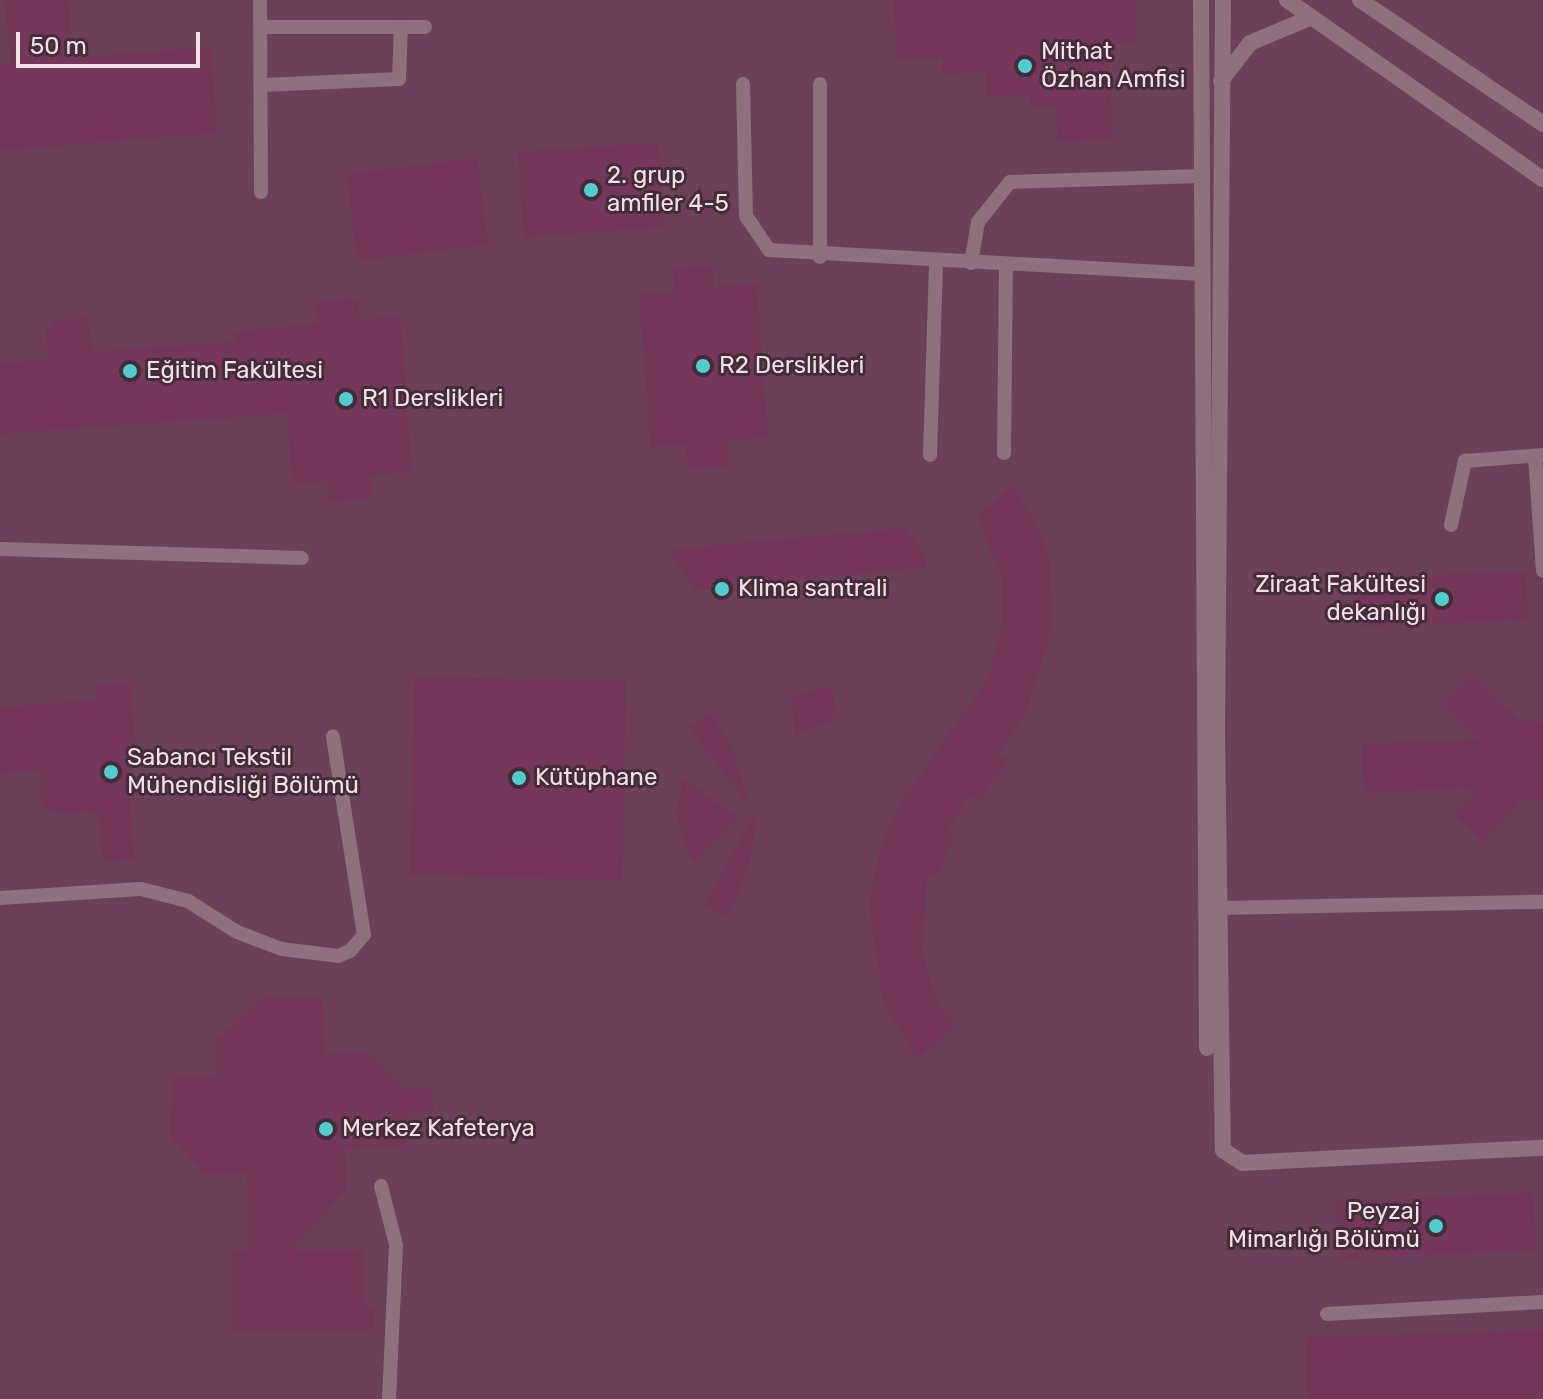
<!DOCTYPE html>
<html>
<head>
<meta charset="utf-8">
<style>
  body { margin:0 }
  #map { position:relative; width:1543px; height:1399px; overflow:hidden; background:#452c39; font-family:Rubik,sans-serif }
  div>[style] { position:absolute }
  .green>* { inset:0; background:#6c4058 }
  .building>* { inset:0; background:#743659 }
  .service>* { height:14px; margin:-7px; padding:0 7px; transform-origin:7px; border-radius:7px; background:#8e707f }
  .pedestrian>* { height:16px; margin:-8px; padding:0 8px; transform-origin:8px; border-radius:8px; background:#8e707f }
  .minor>* { height:16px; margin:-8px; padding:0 8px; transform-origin:8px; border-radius:8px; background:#8e707f }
  .tertiary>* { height:16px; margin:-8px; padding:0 8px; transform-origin:8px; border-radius:8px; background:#8e707f }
  .dots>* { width:22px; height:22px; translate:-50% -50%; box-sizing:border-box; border:4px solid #452c39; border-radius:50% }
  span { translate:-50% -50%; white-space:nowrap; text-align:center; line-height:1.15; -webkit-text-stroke:6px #452c39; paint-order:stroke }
  .poi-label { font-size:24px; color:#f1e0e8 }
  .left { translate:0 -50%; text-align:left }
  .right { translate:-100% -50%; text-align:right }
  .scale { position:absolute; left:16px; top:32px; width:184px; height:36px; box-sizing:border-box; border:4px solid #f1e0e8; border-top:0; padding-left:10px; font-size:24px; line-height:28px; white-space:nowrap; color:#f1e0e8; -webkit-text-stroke:6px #452c39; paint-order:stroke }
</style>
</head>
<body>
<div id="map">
  <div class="green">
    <div style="clip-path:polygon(0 0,1543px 0,1543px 1399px,0 1399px)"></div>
  </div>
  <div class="building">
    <div style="clip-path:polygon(5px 0,68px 0,72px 58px,210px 47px,217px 133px,0 150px,0 65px,11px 65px)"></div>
    <div style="clip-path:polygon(894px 0,1135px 0,1137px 43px,1108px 44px,1112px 139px,1058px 142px,1057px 107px,1031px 108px,1030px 94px,987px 96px,986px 72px,943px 74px,942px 58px,897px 60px)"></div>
    <div style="clip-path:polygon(658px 143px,664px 227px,524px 237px,518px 152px)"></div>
    <div style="clip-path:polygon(477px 158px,488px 244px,357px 260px,347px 174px)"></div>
    <div style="clip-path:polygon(712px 266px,714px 287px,756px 284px,768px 437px,727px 440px,729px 466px,688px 469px,686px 444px,651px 447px,639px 294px,675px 292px,673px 269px)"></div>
    <div style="clip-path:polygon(358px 299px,359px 320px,400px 317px,412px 472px,370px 475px,372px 498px,329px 501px,328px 481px,293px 483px,287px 413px,0 434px,0 364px,48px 360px,46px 328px,52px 328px,52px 321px,86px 318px,94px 352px,235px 342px,234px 332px,317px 324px,315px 302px)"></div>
    <div style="clip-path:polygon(1012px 486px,1033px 518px,1050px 563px,1051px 630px,1026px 712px,999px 755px,1007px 760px,979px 800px,970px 795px,946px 831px,954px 835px,937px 876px,927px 875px,922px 952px,935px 997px,954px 1026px,917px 1059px,883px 1000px,869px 903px,881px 846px,904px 799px,989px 677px,1002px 624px,1003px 580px,978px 517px)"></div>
    <div style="clip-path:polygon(905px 528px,925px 555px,926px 567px,694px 590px,670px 550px)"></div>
    <div style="clip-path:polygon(1526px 572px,1527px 620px,1359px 626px,1357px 578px)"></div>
    <div style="clip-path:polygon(1471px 676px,1520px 721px,1543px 722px,1543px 799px,1521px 800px,1483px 841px,1454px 815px,1479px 788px,1364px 792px,1362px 744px,1479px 739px,1443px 704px)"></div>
    <div style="clip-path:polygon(415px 677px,626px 681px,622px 880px,410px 875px)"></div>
    <div style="clip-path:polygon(130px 683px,137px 767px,127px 768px,134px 860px,103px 862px,99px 812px,56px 814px,42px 805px,38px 770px,0 773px,0 708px,97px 700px,96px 685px)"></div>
    <div style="clip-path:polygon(830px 686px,836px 708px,830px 721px,795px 735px,792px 697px)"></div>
    <div style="clip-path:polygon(710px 713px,731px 744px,749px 805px,689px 728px)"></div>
    <div style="clip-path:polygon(684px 778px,738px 819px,693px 862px,676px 814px)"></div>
    <div style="clip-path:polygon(753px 817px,757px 819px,747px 871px,727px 917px,705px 905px)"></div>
    <div style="clip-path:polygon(264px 996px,322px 997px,325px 1054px,368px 1053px,404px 1090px,432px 1088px,433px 1112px,407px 1113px,407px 1145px,345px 1149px,346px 1189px,292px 1250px,364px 1250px,364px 1307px,374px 1307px,374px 1330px,231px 1330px,231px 1250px,249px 1250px,247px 1173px,205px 1174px,170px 1135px,173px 1076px,217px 1076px,216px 1042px)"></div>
    <div style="clip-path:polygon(1533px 1193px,1536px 1250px,1339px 1258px,1336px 1202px)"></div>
    <div style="clip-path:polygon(1543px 1330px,1543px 1395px,1529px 1399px,1310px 1399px,1306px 1389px,1306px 1338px)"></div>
  </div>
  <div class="service">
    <div style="left:260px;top:0;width:192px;rotate:89.7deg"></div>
    <div style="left:261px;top:27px;width:164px"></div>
    <div style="left:743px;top:84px;width:132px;rotate:88.7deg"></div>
    <div style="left:746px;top:216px;width:41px;rotate:55.9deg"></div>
    <div style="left:769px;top:250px;width:432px;rotate:3.2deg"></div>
    <div style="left:820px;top:84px;width:173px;rotate:90deg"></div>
    <div style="left:262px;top:85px;width:137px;rotate:-2.5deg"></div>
    <div style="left:399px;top:79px;width:52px;rotate:-87.8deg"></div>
    <div style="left:971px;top:263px;width:42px;rotate:-80.3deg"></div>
    <div style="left:978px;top:222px;width:51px;rotate:-51.3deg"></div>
    <div style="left:1010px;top:182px;width:191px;rotate:-1.8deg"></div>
    <div style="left:1004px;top:453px;width:189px;rotate:-89.4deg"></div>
    <div style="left:930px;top:455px;width:194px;rotate:-88.2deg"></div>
    <div style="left:1535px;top:456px;width:115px;rotate:86deg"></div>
    <div style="left:1451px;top:525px;width:66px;rotate:-77.7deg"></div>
    <div style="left:1465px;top:461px;width:78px;rotate:-4.4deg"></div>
    <div style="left:0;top:549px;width:302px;rotate:1.7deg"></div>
    <div style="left:0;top:898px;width:141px;rotate:-3.7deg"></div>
    <div style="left:141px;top:889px;width:49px;rotate:14.3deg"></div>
    <div style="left:188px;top:901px;width:58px;rotate:32.3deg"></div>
    <div style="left:237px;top:932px;width:48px;rotate:20.7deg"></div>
    <div style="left:282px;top:949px;width:56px;rotate:7.1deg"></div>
    <div style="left:338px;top:956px;width:13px;rotate:-23deg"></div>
    <div style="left:350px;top:951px;width:21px;rotate:-49deg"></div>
    <div style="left:364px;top:935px;width:201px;rotate:-98.9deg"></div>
    <div style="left:1218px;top:908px;width:325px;rotate:-1.1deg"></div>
    <div style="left:381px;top:1186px;width:61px;rotate:75.7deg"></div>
    <div style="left:396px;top:1245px;width:154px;rotate:92.6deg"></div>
    <div style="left:1327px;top:1314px;width:216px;rotate:-3.2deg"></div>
  </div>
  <div class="pedestrian">
    <div style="left:1201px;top:0;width:1048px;rotate:89.67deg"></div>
  </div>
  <div class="minor">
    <div style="left:1223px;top:0;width:732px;rotate:90.47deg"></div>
    <div style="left:1217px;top:732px;width:418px;rotate:89.2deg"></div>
    <div style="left:1223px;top:1150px;width:23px;rotate:34deg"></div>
    <div style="left:1242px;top:1163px;width:301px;rotate:-2.9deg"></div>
    <div style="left:1221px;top:81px;width:48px;rotate:-52.7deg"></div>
    <div style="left:1250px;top:43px;width:67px;rotate:-22.8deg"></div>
  </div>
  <div class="tertiary">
    <div style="left:1287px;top:0;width:312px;rotate:35deg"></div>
    <div style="left:1360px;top:0;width:221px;rotate:34.1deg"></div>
  </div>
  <div class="dots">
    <div style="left:1025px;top:66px;background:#52cdcf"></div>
    <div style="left:591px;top:190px;background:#52cdcf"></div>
    <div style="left:703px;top:366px;background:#52cdcf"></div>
    <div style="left:130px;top:371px;background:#52cdcf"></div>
    <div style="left:346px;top:399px;background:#52cdcf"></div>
    <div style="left:722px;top:589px;background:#52cdcf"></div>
    <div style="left:1442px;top:599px;background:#52cdcf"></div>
    <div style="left:111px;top:772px;background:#52cdcf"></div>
    <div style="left:519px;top:778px;background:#52cdcf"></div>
    <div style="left:326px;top:1129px;background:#52cdcf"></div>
    <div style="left:1436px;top:1226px;background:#52cdcf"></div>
  </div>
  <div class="poi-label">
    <span class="left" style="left:1041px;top:66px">Mithat<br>Özhan Amfisi</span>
    <span class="left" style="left:607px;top:190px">2. grup<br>amfiler 4-5</span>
    <span class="left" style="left:719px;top:366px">R2 Derslikleri</span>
    <span class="left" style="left:146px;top:371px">Eğitim Fakültesi</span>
    <span class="left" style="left:362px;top:399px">R1 Derslikleri</span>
    <span class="right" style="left:1426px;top:599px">Ziraat Fakültesi<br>dekanlığı</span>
    <span class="left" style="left:738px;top:589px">Klima santrali</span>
    <span class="left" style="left:127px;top:772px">Sabancı Tekstil<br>Mühendisliği Bölümü</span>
    <span class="left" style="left:535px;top:778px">Kütüphane</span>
    <span class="left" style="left:342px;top:1129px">Merkez Kafeterya</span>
    <span class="right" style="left:1420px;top:1226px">Peyzaj<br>Mimarlığı Bölümü</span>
  </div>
  <div class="scale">50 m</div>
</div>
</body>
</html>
